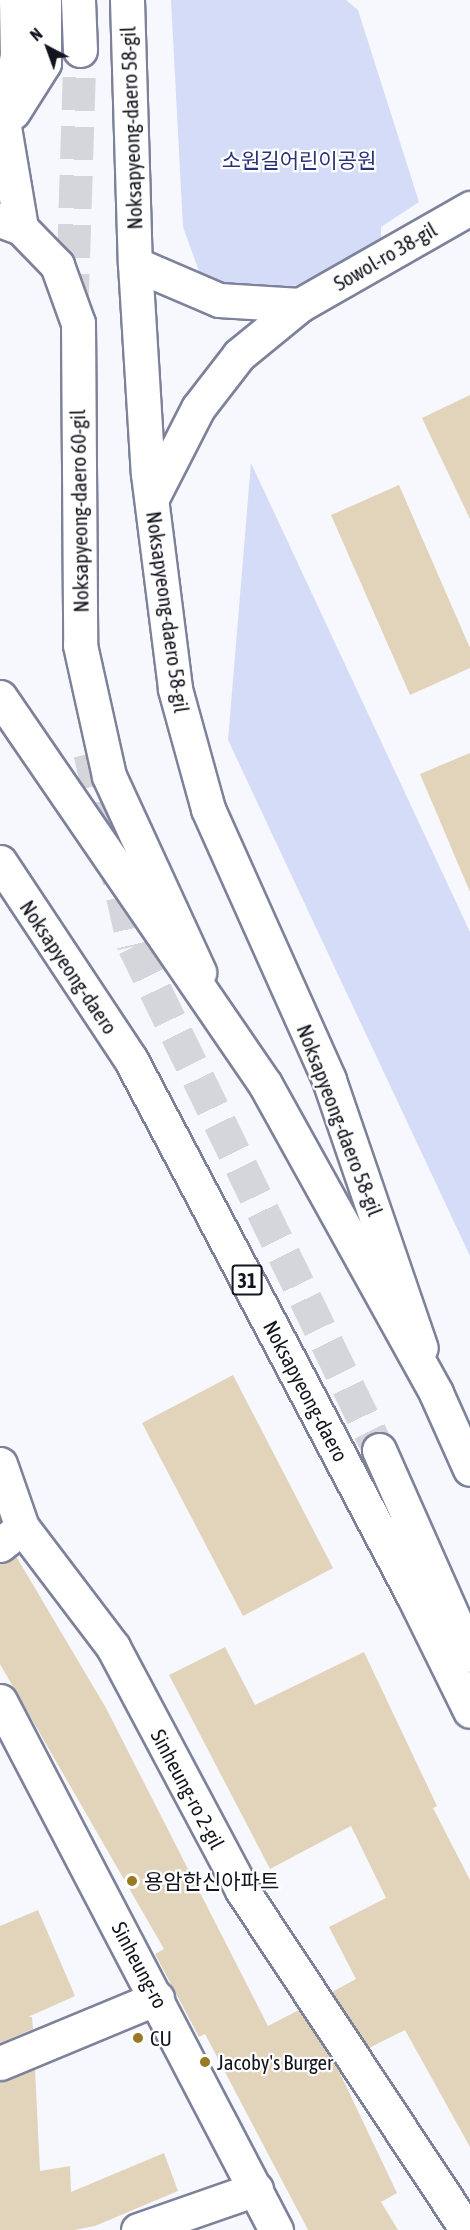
<!DOCTYPE html>
<html>
<head>
<meta charset="utf-8">
<style>
  body { margin:0 }
  #map { position:relative; width:470px; height:2230px; overflow:hidden; background:#f7f8fd; font-family:"Asap Condensed","Noto Sans KR",sans-serif }
  div>[style] { position:absolute }
  .green>* { inset:0; background:#d5dcf7 }
  .building>* { inset:0; background:#e1d4bb }
  .secondary-tunnel>* { height:33px; margin-top:-16.5px; transform-origin:0; background:repeating-linear-gradient(90deg,#d5d6dc 0 33px,transparent 0 49px) }
  .roads { filter:drop-shadow(2px 0 #7d829a) drop-shadow(-2px 0 #7d829a) drop-shadow(0 2px #7d829a) drop-shadow(0 -2px #7d829a) }
  .street>* { height:33px; margin:-16.5px; padding:0 16.5px; transform-origin:16.5px; border-radius:16.5px; background:#fff }
  .secondary>* { height:33px; margin:-16.5px; padding:0 16.5px; transform-origin:16.5px; border-radius:16.5px; background:#fff }
  .primary>* { height:33px; margin:-16.5px; padding:0 16.5px; transform-origin:16.5px; border-radius:16.5px; background:#fff }
  .dots>* { width:16px; height:16px; translate:-50% -50%; box-sizing:border-box; border:3px solid #fff; border-radius:50% }
  span { translate:-50% -50%; white-space:nowrap; text-align:center; line-height:1.15; -webkit-text-stroke:4.5px #fff; paint-order:stroke }
  .shield-label span { padding:2px 4px; background:#fff; border:2px solid; border-radius:4px; -webkit-text-stroke-width:0 }
  .shield-label { font-size:20px; color:#13151e; font-weight:700 }
  .street-label { font-size:21px; color:#13151e }
  .park-label { font-size:21px; color:#2b3277 }
  .poi-label { font-size:21px; color:#13151e }
  .left { translate:0 -50%; text-align:left }
  .north { position:absolute; left:18px; top:18px; width:60px; height:60px; -webkit-text-stroke:4px #fff; paint-order:stroke; rotate:319deg; font-size:16px; font-weight:700; line-height:24px; text-align:center; color:#13151e }
  .north::after { content:''; display:block; margin:auto; width:21px; height:27px; background:#13151e; clip-path:polygon(50% 0,100% 100%,50% 72%,0 100%) }
</style>
</head>
<body>
<div id="map">
  <div class="green">
    <div style="clip-path:polygon(171px 0,346px 0,358px 10px,419px 202px,381px 227px,381px 242px,297px 285px,241px 295px,200px 274px,183px 227px)"></div>
    <div style="clip-path:polygon(251px 463px,470px 932px,470px 1256px,228px 740px)"></div>
  </div>
  <div class="building">
    <div style="clip-path:polygon(470px 395px,470px 519px,422px 418px)"></div>
    <div style="clip-path:polygon(399px 485px,470px 648px,470px 668px,410px 695px,331px 515px)"></div>
    <div style="clip-path:polygon(470px 753px,470px 892px,420px 774px)"></div>
    <div style="clip-path:polygon(233px 1375px,333px 1568px,243px 1616px,142px 1423px)"></div>
    <div style="clip-path:polygon(16px 1556px,106px 1708px,268px 2026px,299px 2010px,336px 2065px,397px 2193px,381px 2202px,398px 2230px,308px 2230px,205px 2034px,199px 2037px,155px 1954px,164px 1949px,0 1664px,0 1563px)"></div>
    <div style="clip-path:polygon(225px 1647px,255px 1705px,364px 1652px,437px 1806px,433px 1808px,470px 1880px,470px 2147px,405px 2030px,369px 2048px,332px 1992px,356px 1979px,329px 1927px,386px 1898px,351px 1826px,270px 1869px,169px 1675px)"></div>
    <div style="clip-path:polygon(38px 1910px,75px 1996px,28px 2017px,32px 2017px,33px 2029px,0 2043px,0 1926px)"></div>
    <div style="clip-path:polygon(35px 2069px,40px 2171px,70px 2166px,71px 2192px,164px 2153px,178px 2191px,95px 2226px,74px 2230px,0 2230px,0 2081px)"></div>
  </div>
  <div class="secondary-tunnel">
    <div style="left:72px;top:306px;width:256px;rotate:-88.2deg"></div>
    <div style="left:90px;top:753px;width:198px;rotate:77.2deg"></div>
    <div style="left:134px;top:946px;width:560px;rotate:64.08deg"></div>
  </div>
  <div class="roads">
    <div class="street">
      <div style="left:16px;top:0;width:55px;rotate:89deg"></div>
      <div style="left:17px;top:55px;width:73px;rotate:100.2deg"></div>
      <div style="left:4px;top:127px;width:102px;rotate:80.4deg"></div>
      <div style="left:21px;top:228px;width:52px;rotate:45.8deg"></div>
      <div style="left:57px;top:265px;width:62px;rotate:70.1deg"></div>
      <div style="left:78px;top:323px;width:322px;rotate:89.6deg"></div>
      <div style="left:80px;top:645px;width:134px;rotate:77.5deg"></div>
      <div style="left:109px;top:776px;width:216px;rotate:65.3deg"></div>
      <div style="left:13px;top:112px;width:58px;rotate:-57.7deg"></div>
      <div style="left:44px;top:63px;width:63px;rotate:-90deg"></div>
      <div style="left:300px;top:305px;width:196px;rotate:-29.7deg"></div>
      <div style="left:0;top:1464px;width:67px;rotate:70.8deg"></div>
      <div style="left:22px;top:1527px;width:151px;rotate:52.8deg"></div>
      <div style="left:113px;top:1647px;width:275px;rotate:62deg"></div>
      <div style="left:242px;top:1890px;width:408px;rotate:56.5deg"></div>
      <div style="left:0;top:1545px;width:28px;rotate:-39deg"></div>
      <div style="left:0;top:2063px;width:170px;rotate:-22.5deg"></div>
      <div style="left:138px;top:2230px;width:125px;rotate:-19.2deg"></div>
    </div>
    <div class="secondary">
      <div style="left:78px;top:0;width:50px;rotate:87.7deg"></div>
      <div style="left:127px;top:0;width:264px;rotate:88.3deg"></div>
      <div style="left:135px;top:264px;width:210px;rotate:86.5deg"></div>
      <div style="left:148px;top:474px;width:217px;rotate:82.8deg"></div>
      <div style="left:175px;top:689px;width:124px;rotate:74.6deg"></div>
      <div style="left:208px;top:809px;width:297px;rotate:65.9deg"></div>
      <div style="left:329px;top:1080px;width:283px;rotate:71.1deg"></div>
      <div style="left:135px;top:264px;width:91px;rotate:23.2deg"></div>
      <div style="left:219px;top:300px;width:81px;rotate:3.5deg"></div>
      <div style="left:300px;top:305px;width:79px;rotate:140.7deg"></div>
      <div style="left:239px;top:355px;width:67px;rotate:127.7deg"></div>
      <div style="left:198px;top:408px;width:101px;rotate:117.1deg"></div>
      <div style="left:379px;top:1450px;width:224px;rotate:66.1deg"></div>
      <div style="left:0;top:1701px;width:597px;rotate:62.45deg"></div>
    </div>
    <div class="primary">
      <div style="left:0;top:220px;width:22px;rotate:21deg"></div>
      <div style="left:0;top:697px;width:469px;rotate:55.6deg"></div>
      <div style="left:265px;top:1084px;width:353px;rotate:61deg"></div>
      <div style="left:436px;top:1393px;width:83px;rotate:65.9deg"></div>
      <div style="left:0;top:862px;width:237px;rotate:56.5deg"></div>
      <div style="left:131px;top:1060px;width:605px;rotate:62.21deg"></div>
      <div style="left:413px;top:1595px;width:129px;rotate:63.8deg"></div>
    </div>
  </div>
  <div class="dots">
    <div style="left:132px;top:1881px;background:#9b7823"></div>
    <div style="left:138px;top:2038px;background:#9b7823"></div>
    <div style="left:205px;top:2062px;background:#9b7823"></div>
  </div>
  <div class="shield-label">
    <span style="left:247px;top:1280px">31</span>
  </div>
  <div class="street-label">
    <span style="left:131px;top:128px;rotate:-92deg">Noksapyeong-daero 58-gil</span>
    <span style="left:385px;top:256px;rotate:-30deg">Sowol-ro 38-gil</span>
    <span style="left:79px;top:511px;rotate:-91deg">Noksapyeong-daero 60-gil</span>
    <span style="left:168px;top:612px;rotate:82deg">Noksapyeong-daero 58-gil</span>
    <span style="left:69px;top:967px;rotate:56deg">Noksapyeong-daero</span>
    <span style="left:340px;top:1120px;rotate:69deg">Noksapyeong-daero 58-gil</span>
    <span style="left:306px;top:1391px;rotate:62deg">Noksapyeong-daero</span>
    <span style="left:188px;top:1789px;rotate:62deg">Sinheung-ro 2-gil</span>
    <span style="left:140px;top:1965px;rotate:62deg">Sinheung-ro</span>
  </div>
  <div class="park-label">
    <span style="left:299px;top:160px">소원길어린이공원</span>
  </div>
  <div class="poi-label">
    <span class="left" style="left:144px;top:1881px">용암한신아파트</span>
    <span class="left" style="left:150px;top:2038px">CU</span>
    <span class="left" style="left:217px;top:2062px">Jacoby's Burger</span>
  </div>
  <div class="north">N</div>
</div>
</body>
</html>
